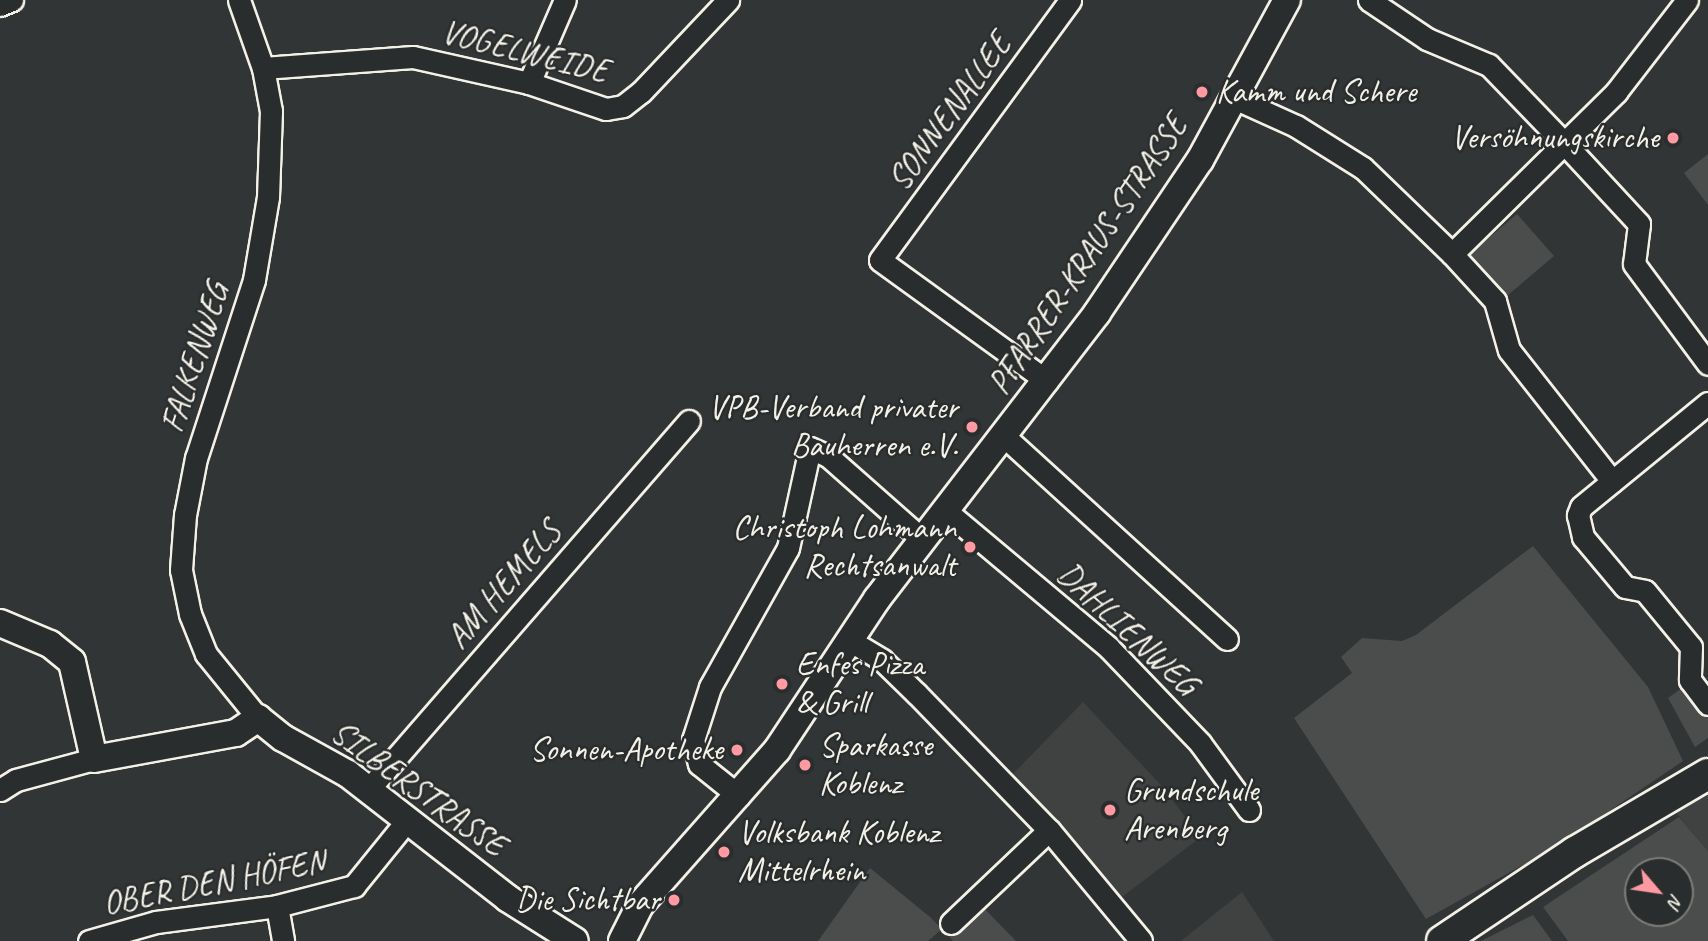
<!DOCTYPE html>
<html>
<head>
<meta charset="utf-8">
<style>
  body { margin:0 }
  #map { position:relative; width:1708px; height:941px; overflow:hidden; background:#323535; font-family:Caveat,sans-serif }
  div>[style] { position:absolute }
  .built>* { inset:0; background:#404242 }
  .green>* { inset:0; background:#4b4d4c }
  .roads { filter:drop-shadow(2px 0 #f4f1e8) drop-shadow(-2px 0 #f4f1e8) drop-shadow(0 2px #f4f1e8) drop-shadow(0 -2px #f4f1e8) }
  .minor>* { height:21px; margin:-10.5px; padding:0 10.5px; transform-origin:10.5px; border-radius:10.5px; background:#2a2d2e }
  .tertiary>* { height:26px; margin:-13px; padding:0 13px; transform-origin:13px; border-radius:13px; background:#2a2d2e }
  .secondary>* { height:30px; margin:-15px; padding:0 15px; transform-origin:15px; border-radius:15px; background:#2a2d2e }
  .dots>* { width:19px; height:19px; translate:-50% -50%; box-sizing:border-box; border:4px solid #2a2d2e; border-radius:50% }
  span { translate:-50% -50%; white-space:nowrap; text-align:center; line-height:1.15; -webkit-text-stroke:5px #2a2d2e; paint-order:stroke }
  .street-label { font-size:33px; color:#f4f1e8 }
  .poi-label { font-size:33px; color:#f4f1e8 }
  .left { translate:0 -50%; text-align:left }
  .right { translate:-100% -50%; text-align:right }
  .north { position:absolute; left:1624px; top:857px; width:70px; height:70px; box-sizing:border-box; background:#2a2d2e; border:2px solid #7b7b78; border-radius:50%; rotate:119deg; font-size:19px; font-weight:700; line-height:28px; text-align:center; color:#f4f1e8 }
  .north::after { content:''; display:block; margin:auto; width:24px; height:32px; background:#ff9aa2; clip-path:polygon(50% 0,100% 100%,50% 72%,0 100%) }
</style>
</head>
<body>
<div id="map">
  <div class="built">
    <div style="clip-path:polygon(1083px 702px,1159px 783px,1201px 837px,1122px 897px,1009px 778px)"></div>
    <div style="clip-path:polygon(1708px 788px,1708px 851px,1673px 809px)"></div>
    <div style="clip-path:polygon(1242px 892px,1274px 941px,1181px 941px)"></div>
  </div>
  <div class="green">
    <div style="clip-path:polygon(1708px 154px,1708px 205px,1684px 173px)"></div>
    <div style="clip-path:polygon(1517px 214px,1554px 256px,1501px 301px,1465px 258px)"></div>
    <div style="clip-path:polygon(1533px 546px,1648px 687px,1683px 761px,1559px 845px,1426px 919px,1294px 718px,1352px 673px,1341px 657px,1362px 638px,1402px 641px,1416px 635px)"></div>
    <div style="clip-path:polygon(1686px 685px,1708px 714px,1708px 738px,1695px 747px,1668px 698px)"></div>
    <div style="clip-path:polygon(evenodd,1679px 817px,1708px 851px,1708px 941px,1568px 941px,1543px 907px,1679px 817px,1638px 871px,1680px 871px,1680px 913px,1638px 913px,1638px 871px)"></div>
    <div style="clip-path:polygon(870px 868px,930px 917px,942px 929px,928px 941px,818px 941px)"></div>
    <div style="clip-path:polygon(979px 903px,1016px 941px,953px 941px,946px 933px)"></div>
    <div style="clip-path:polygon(1533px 915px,1552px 941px,1481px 941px)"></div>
  </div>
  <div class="roads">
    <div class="minor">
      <div style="left:239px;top:0;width:72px;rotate:70.6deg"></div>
      <div style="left:263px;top:68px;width:44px;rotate:79.5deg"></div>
      <div style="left:271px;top:111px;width:86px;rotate:92deg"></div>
      <div style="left:268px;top:197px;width:84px;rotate:99.6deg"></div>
      <div style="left:254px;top:280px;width:187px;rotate:108deg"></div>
      <div style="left:196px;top:458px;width:58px;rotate:100.9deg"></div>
      <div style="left:185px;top:515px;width:55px;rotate:94.2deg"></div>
      <div style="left:181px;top:570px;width:45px;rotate:78.4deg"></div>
      <div style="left:190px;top:614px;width:43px;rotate:68.2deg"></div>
      <div style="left:206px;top:654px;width:82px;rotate:50.9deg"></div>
      <div style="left:1369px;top:0;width:70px;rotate:33.9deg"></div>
      <div style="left:1427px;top:39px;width:67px;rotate:22.8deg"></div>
      <div style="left:1489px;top:65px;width:110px;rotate:46.1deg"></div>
      <div style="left:1565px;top:144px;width:109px;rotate:47.2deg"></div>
      <div style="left:1639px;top:224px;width:40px;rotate:97.1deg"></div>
      <div style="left:1634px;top:264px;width:124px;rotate:53.5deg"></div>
      <div style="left:0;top:5px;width:13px;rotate:-23deg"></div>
      <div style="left:263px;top:68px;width:150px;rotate:-4.2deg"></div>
      <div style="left:413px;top:57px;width:119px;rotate:12.6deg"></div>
      <div style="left:529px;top:83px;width:81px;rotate:18.7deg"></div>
      <div style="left:606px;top:109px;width:17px;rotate:-10deg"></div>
      <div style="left:623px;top:106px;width:23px;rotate:-38deg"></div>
      <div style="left:641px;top:92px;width:127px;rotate:-46.6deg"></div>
      <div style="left:529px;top:83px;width:90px;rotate:-66.6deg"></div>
      <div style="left:1234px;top:98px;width:68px;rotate:24.3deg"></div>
      <div style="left:1296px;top:126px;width:79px;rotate:32.1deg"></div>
      <div style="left:1363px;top:168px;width:124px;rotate:44deg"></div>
      <div style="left:1452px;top:254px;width:64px;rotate:47.5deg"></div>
      <div style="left:1495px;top:301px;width:51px;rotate:74.1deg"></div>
      <div style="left:1509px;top:350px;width:167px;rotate:51.8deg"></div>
      <div style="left:1452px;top:254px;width:231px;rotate:-44.6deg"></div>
      <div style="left:1616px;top:92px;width:116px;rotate:-52.3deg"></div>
      <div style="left:1047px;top:381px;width:206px;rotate:-144.1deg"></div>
      <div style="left:880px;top:260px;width:322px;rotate:-53.8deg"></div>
      <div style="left:1708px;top:403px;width:164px;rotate:140.7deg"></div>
      <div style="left:1581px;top:507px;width:9px;rotate:111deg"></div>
      <div style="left:1578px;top:515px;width:23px;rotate:77deg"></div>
      <div style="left:1583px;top:537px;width:65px;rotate:50deg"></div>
      <div style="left:1625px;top:587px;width:20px;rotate:11deg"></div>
      <div style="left:1645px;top:591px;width:72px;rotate:50.6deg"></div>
      <div style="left:1691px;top:647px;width:33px;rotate:92deg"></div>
      <div style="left:1690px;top:680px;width:30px;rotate:53deg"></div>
      <div style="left:1005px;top:437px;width:300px;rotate:42.3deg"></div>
      <div style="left:946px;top:511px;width:213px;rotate:40deg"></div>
      <div style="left:1109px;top:648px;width:132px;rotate:46.2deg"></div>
      <div style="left:1200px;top:743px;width:83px;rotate:53.8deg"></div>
      <div style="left:849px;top:640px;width:39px;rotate:31deg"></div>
      <div style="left:882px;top:660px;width:49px;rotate:44.2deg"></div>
      <div style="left:917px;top:694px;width:190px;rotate:45.9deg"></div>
      <div style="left:1049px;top:830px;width:144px;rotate:50.3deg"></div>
      <div style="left:0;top:790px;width:19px;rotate:-32deg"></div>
      <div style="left:16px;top:780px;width:81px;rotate:-15.1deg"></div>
      <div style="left:368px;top:790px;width:489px;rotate:-49deg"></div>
      <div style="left:739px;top:796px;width:51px;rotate:-141.3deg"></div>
      <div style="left:699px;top:764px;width:25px;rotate:-104deg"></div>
      <div style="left:693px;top:740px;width:56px;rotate:-72.2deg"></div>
      <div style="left:710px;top:687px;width:159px;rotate:-60.7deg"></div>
      <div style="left:788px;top:548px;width:102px;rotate:-77.6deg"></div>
      <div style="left:810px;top:448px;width:20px;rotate:24deg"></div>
      <div style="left:828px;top:456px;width:127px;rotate:41.5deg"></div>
      <div style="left:277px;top:906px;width:36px;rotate:80deg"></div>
      <div style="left:951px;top:923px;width:135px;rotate:-43.5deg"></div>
      <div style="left:89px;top:941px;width:70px;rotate:-15.8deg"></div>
      <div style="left:156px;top:922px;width:122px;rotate:-7.5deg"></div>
      <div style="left:277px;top:906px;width:80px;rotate:-14.6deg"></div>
      <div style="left:354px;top:886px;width:81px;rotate:-51deg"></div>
    </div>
    <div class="tertiary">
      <div style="left:0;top:623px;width:54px;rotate:22.8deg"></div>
      <div style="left:50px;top:644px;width:28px;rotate:39deg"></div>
      <div style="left:72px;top:662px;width:99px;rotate:77.2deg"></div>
      <div style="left:94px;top:759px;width:144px;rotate:-10.4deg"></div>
      <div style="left:236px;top:733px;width:27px;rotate:-34deg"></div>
      <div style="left:258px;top:718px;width:32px;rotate:39deg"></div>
      <div style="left:283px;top:738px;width:74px;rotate:29deg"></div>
      <div style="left:348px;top:774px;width:202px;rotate:37.9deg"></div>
      <div style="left:507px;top:898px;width:80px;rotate:32.3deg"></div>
      <div style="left:622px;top:941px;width:40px;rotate:-63.4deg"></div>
      <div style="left:640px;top:905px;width:207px;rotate:-48.5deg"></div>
      <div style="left:777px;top:750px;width:181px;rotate:-56.5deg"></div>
      <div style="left:877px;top:599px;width:361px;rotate:-52.4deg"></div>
      <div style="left:1097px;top:313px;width:184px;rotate:-56.1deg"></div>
      <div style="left:1200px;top:160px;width:182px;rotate:-61.5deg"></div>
    </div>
    <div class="secondary">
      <div style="left:1442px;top:941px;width:160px;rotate:-33.8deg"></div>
      <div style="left:1575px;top:852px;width:154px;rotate:-30.4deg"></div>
    </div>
  </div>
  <div class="dots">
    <div style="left:1202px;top:92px;background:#ff9aa2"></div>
    <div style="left:1673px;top:138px;background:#ff9aa2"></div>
    <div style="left:972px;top:427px;background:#ff9aa2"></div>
    <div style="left:970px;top:547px;background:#ff9aa2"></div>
    <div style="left:782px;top:684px;background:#ff9aa2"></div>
    <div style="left:737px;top:750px;background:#ff9aa2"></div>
    <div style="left:805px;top:765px;background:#ff9aa2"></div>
    <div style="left:1110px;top:810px;background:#ff9aa2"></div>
    <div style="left:724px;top:852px;background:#ff9aa2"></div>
    <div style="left:674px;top:900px;background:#ff9aa2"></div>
  </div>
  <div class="street-label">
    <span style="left:525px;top:52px;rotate:14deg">VOGELWEIDE</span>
    <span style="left:950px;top:112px;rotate:-54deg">SONNENALLEE</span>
    <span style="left:1088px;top:255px;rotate:-56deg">PFARRER-KRAUS-STRASSE</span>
    <span style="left:195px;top:358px;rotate:-72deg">FALKENWEG</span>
    <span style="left:504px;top:585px;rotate:-49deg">AM HEMELS</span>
    <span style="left:1127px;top:629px;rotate:43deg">DAHLIENWEG</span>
    <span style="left:418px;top:789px;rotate:36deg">SILBERSTRASSE</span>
    <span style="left:214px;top:883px;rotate:-11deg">OBER DEN HÖFEN</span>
  </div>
  <div class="poi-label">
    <span class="left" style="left:1216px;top:92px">Kamm und Schere</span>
    <span class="right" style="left:1659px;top:138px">Versöhnungskirche</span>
    <span class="right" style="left:958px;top:427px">VPB-Verband privater<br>Bauherren e.V.</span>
    <span class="right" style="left:956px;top:547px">Christoph Lohmann<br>Rechtsanwalt</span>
    <span class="left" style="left:796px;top:684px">Enfes Pizza<br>&amp; Grill</span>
    <span class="left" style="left:819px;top:765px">Sparkasse<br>Koblenz</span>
    <span class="right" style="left:723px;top:750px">Sonnen-Apotheke</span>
    <span class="left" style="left:1124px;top:810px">Grundschule<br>Arenberg</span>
    <span class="left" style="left:738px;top:852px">Volksbank Koblenz<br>Mittelrhein</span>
    <span class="right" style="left:660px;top:900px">Die Sichtbar</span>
  </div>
  <div class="north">N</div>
</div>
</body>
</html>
